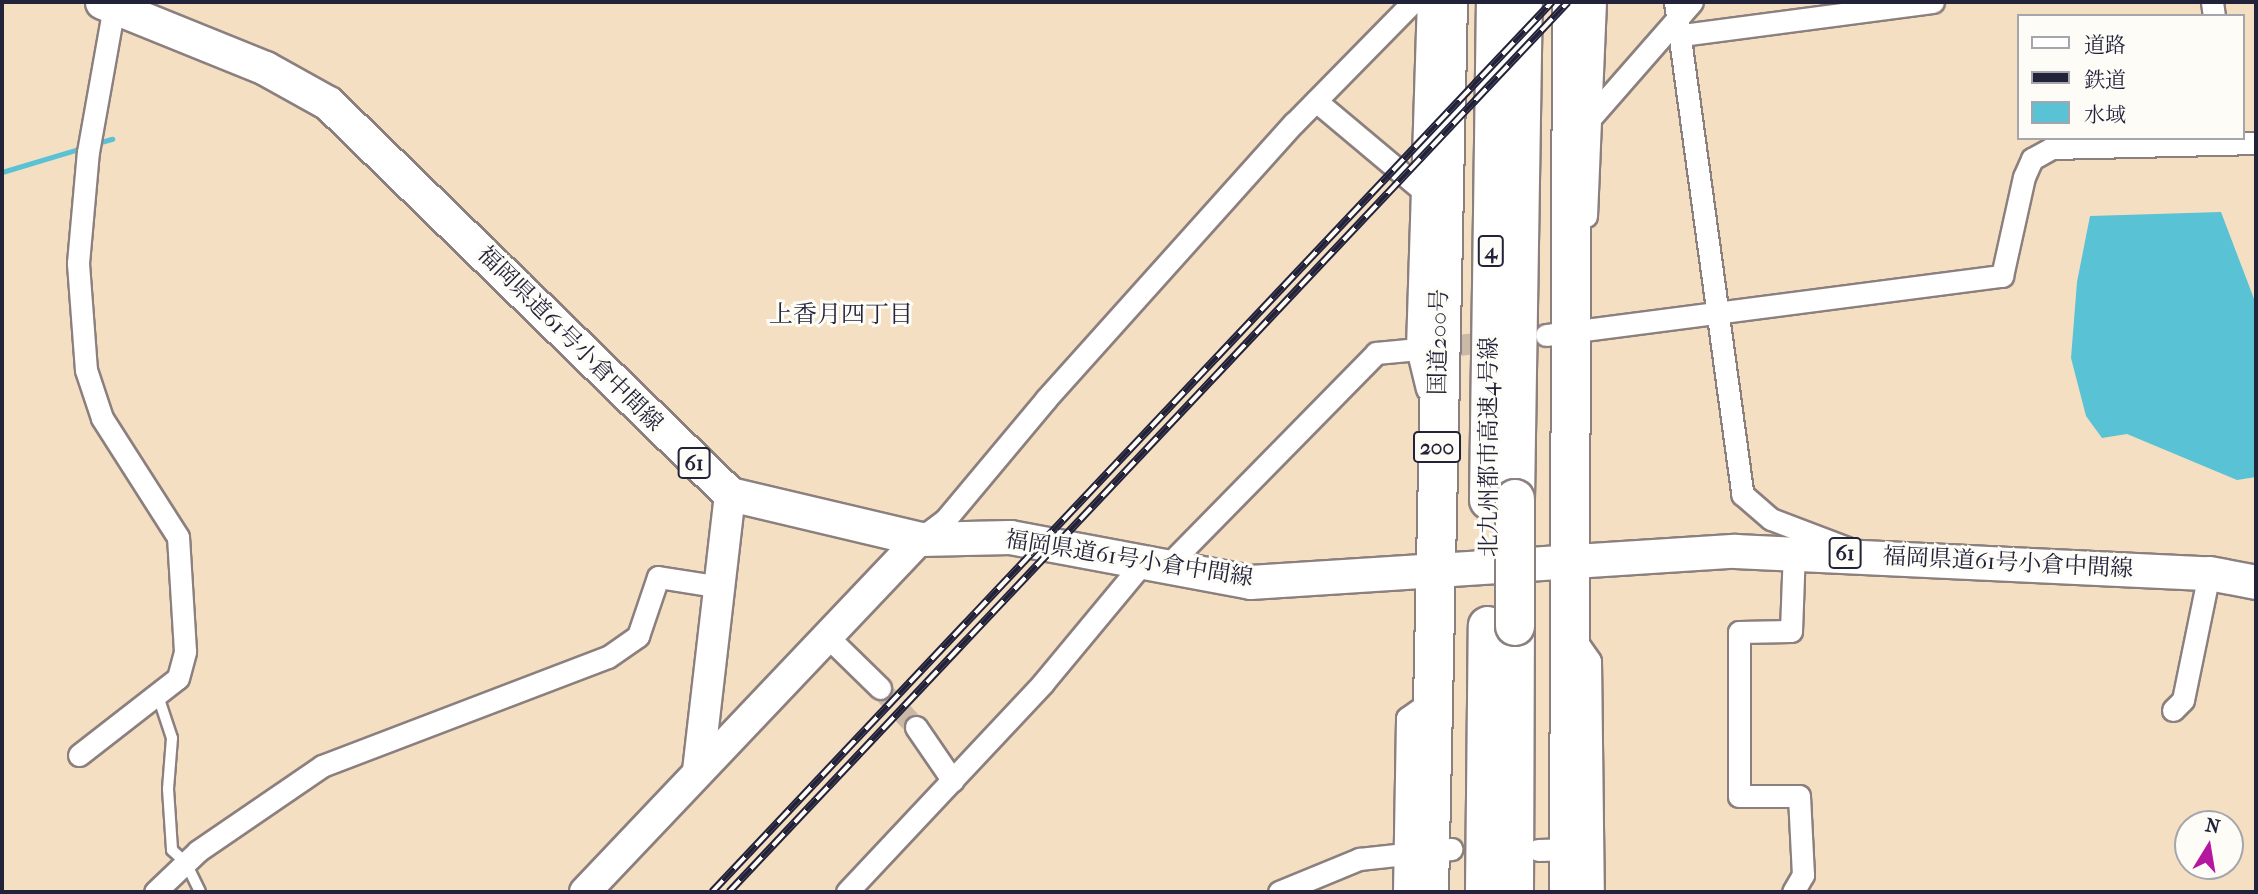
<!DOCTYPE html>
<html>
<head>
<meta charset="utf-8">
<style>
  body { margin:0 }
  #map { position:relative; width:2258px; height:894px; overflow:hidden; background:#f5dfc3; font-family:"IM FELL French Canon","Noto Serif JP",serif }
  div>[style] { position:absolute }
  .water>* { inset:0; background:#59c2d5 }
  .stream>* { height:5px; margin:-2.5px; padding:0 2.5px; transform-origin:2.5px; border-radius:2.5px; background:#59c2d5 }
  .street-tunnel>* { height:21px; margin-top:-10.5px; transform-origin:0; background:repeating-linear-gradient(90deg,#cbb9a8 0 21px,transparent 0 31px) }
  .roads { filter:drop-shadow(2px 0 #8c807f) drop-shadow(-2px 0 #8c807f) drop-shadow(0 2px #8c807f) drop-shadow(0 -2px #8c807f) }
  .lane>* { height:10px; margin:-5px; padding:0 5px; transform-origin:5px; border-radius:5px; background:#fff }
  .street>* { height:21px; margin:-10.5px; padding:0 10.5px; transform-origin:10.5px; border-radius:10.5px; background:#fff }
  .secondary>* { height:30px; margin:-15px; padding:0 15px; transform-origin:15px; border-radius:15px; background:#fff }
  .primary>* { height:33px; margin:-16.5px; padding:0 16.5px; transform-origin:16.5px; border-radius:16.5px; background:#fff }
  .highway>* { height:38px; margin:-19px; padding:0 19px; transform-origin:19px; border-radius:19px; background:#fff }
  .rail>* { height:8px; margin-top:-4px; transform-origin:0; background:repeating-linear-gradient(90deg,#fdfcf7 0 16px,#22223b 0 32px); box-sizing:border-box; border-block:2px solid #22223b }
  .bridges { filter:drop-shadow(2px 0 #8c807f) drop-shadow(-2px 0 #8c807f) drop-shadow(0 2px #8c807f) drop-shadow(0 -2px #8c807f) }
  .highway-bridge>* { height:38px; margin:-19px; padding:0 19px; transform-origin:19px; border-radius:19px; background:#fff }
  span { translate:-50% -50%; white-space:nowrap; text-align:center; line-height:1.15; -webkit-text-stroke:6px #fdfcf7; paint-order:stroke }
  .shield-label span { padding:2px 5px; background:#fdfcf7; border:2px solid; border-radius:5px; -webkit-text-stroke-width:0 }
  .shield-label { font-size:21px; color:#22223b; font-weight:700 }
  .street-label { font-size:23px; color:#22223b }
  .neighbourhood-label { font-size:24px; color:#22223b }
  .frame { position:absolute; inset:0; border:4px solid #22223b; pointer-events:none }
  .legend { position:absolute; left:2017px; top:14px; width:228px; height:126px; box-sizing:border-box; background:#fdfcf7; border:2px solid #a5a5ac; margin:0; padding:9px 12px; list-style:none; font-size:21px; color:#22223b }
  .legend li { display:flex; align-items:center; gap:14px; height:35px }
  .legend b { width:35px; border:2px solid #a5a5ac }
  .north { position:absolute; left:2174px; top:810px; width:70px; height:70px; box-sizing:border-box; background:#fdfcf7; border:2px solid #a5a5ac; border-radius:50%; rotate:11deg; font-size:19px; font-weight:700; line-height:28px; text-align:center; color:#22223b }
  .north::after { content:''; display:block; margin:auto; width:24px; height:32px; background:#b5179e; clip-path:polygon(50% 0,100% 100%,50% 72%,0 100%) }
</style>
</head>
<body>
<div id="map">
  <div class="water">
    <div style="clip-path:polygon(2221px 212px,2256px 304px,2256px 477px,2237px 480px,2127px 434px,2102px 438px,2086px 416px,2071px 358px,2077px 282px,2090px 216px)"></div>
  </div>
  <div class="stream">
    <div style="left:94px;top:144px;width:19px;rotate:-16deg"></div>
    <div style="left:2px;top:172px;width:84px;rotate:-16.7deg"></div>
  </div>
  <div class="street-tunnel">
    <div style="left:1459px;top:345px;width:40px;rotate:-7.1deg"></div>
    <div style="left:880px;top:688px;width:53px;rotate:47.3deg"></div>
  </div>
  <div class="roads">
    <div class="lane">
      <div style="left:158px;top:696px;width:44px;rotate:71.6deg"></div>
      <div style="left:172px;top:738px;width:51px;rotate:94.5deg"></div>
      <div style="left:168px;top:789px;width:61px;rotate:86.2deg"></div>
      <div style="left:172px;top:850px;width:19px;rotate:43deg"></div>
      <div style="left:186px;top:863px;width:32px;rotate:64deg"></div>
    </div>
    <div class="street">
      <div style="left:1675px;top:2px;width:497px;rotate:82.2deg"></div>
      <div style="left:1742px;top:494px;width:38px;rotate:41deg"></div>
      <div style="left:1771px;top:519px;width:81px;rotate:20.9deg"></div>
      <div style="left:2212px;top:2px;width:14px;rotate:82deg"></div>
      <div style="left:1682px;top:35px;width:253px;rotate:-7.5deg"></div>
      <div style="left:1316px;top:101px;width:137px;rotate:40deg"></div>
      <div style="left:1593px;top:115px;width:150px;rotate:-48.8deg"></div>
      <div style="left:1586px;top:216px;width:214px;rotate:-87.6deg"></div>
      <div style="left:1546px;top:335px;width:460px;rotate:-7.4deg"></div>
      <div style="left:2002px;top:276px;width:101px;rotate:-77.5deg"></div>
      <div style="left:2024px;top:177px;width:20px;rotate:-66deg"></div>
      <div style="left:2032px;top:159px;width:23px;rotate:-29deg"></div>
      <div style="left:2052px;top:148px;width:204px;rotate:-1.4deg"></div>
      <div style="left:1427px;top:389px;width:42px;rotate:-103.7deg"></div>
      <div style="left:1417px;top:348px;width:346px;rotate:-88.2deg"></div>
      <div style="left:921px;top:538px;width:30px;rotate:-37deg"></div>
      <div style="left:945px;top:520px;width:158px;rotate:-50.1deg"></div>
      <div style="left:1046px;top:399px;width:371px;rotate:-48.1deg"></div>
      <div style="left:1294px;top:123px;width:170px;rotate:-45.5deg"></div>
      <div style="left:1168px;top:565px;width:297px;rotate:-45.5deg"></div>
      <div style="left:1376px;top:353px;width:53px;rotate:-5.4deg"></div>
      <div style="left:1574px;top:638px;width:28px;rotate:55deg"></div>
      <div style="left:1590px;top:661px;width:231px;rotate:89.3deg"></div>
      <div style="left:830px;top:639px;width:70px;rotate:44.4deg"></div>
      <div style="left:2173px;top:710px;width:14px;rotate:-45deg"></div>
      <div style="left:2183px;top:700px;width:130px;rotate:-78.4deg"></div>
      <div style="left:916px;top:727px;width:65px;rotate:55.6deg"></div>
      <div style="left:79px;top:755px;width:125px;rotate:-37.9deg"></div>
      <div style="left:178px;top:678px;width:28px;rotate:-75deg"></div>
      <div style="left:185px;top:651px;width:114px;rotate:-93.5deg"></div>
      <div style="left:178px;top:537px;width:141px;rotate:-122.6deg"></div>
      <div style="left:102px;top:418px;width:51px;rotate:-108.4deg"></div>
      <div style="left:86px;top:370px;width:107px;rotate:-94.3deg"></div>
      <div style="left:78px;top:263px;width:111px;rotate:-84.9deg"></div>
      <div style="left:88px;top:152px;width:148px;rotate:-79.9deg"></div>
      <div style="left:1538px;top:850px;width:40px;rotate:-1.4deg"></div>
      <div style="left:155px;top:892px;width:59px;rotate:-43.6deg"></div>
      <div style="left:198px;top:851px;width:150px;rotate:-34.4deg"></div>
      <div style="left:322px;top:766px;width:306px;rotate:-20.9deg"></div>
      <div style="left:608px;top:657px;width:37px;rotate:-35deg"></div>
      <div style="left:638px;top:636px;width:62px;rotate:-71.3deg"></div>
      <div style="left:658px;top:577px;width:65px;rotate:8.9deg"></div>
      <div style="left:847px;top:892px;width:287px;rotate:-46.8deg"></div>
      <div style="left:1043px;top:683px;width:160px;rotate:-50.3deg"></div>
      <div style="left:1279px;top:892px;width:87px;rotate:-22.4deg"></div>
      <div style="left:1359px;top:859px;width:93px;rotate:-6.2deg"></div>
      <div style="left:1404px;top:892px;width:174px;rotate:-89deg"></div>
      <div style="left:1407px;top:718px;width:29px;rotate:-35deg"></div>
      <div style="left:1793px;top:892px;width:20px;rotate:-60deg"></div>
      <div style="left:1803px;top:875px;width:79px;rotate:-92.9deg"></div>
      <div style="left:1799px;top:796px;width:60px;rotate:180deg"></div>
      <div style="left:1739px;top:796px;width:164px;rotate:-90deg"></div>
      <div style="left:1739px;top:632px;width:52px;rotate:-1.1deg"></div>
      <div style="left:1791px;top:631px;width:80px;rotate:-87.9deg"></div>
    </div>
    <div class="secondary">
      <div style="left:698px;top:771px;width:279px;rotate:-83.4deg"></div>
      <div style="left:585px;top:892px;width:487px;rotate:-46.5deg"></div>
    </div>
    <div class="primary">
      <div style="left:102px;top:2px;width:176px;rotate:22deg"></div>
      <div style="left:265px;top:68px;width:72px;rotate:29.1deg"></div>
      <div style="left:328px;top:103px;width:561px;rotate:44.21deg"></div>
      <div style="left:730px;top:494px;width:195px;rotate:13.3deg"></div>
      <div style="left:920px;top:539px;width:90px;rotate:-1.3deg"></div>
      <div style="left:1010px;top:537px;width:244px;rotate:10.6deg"></div>
      <div style="left:1250px;top:582px;width:486px;rotate:-3.7deg"></div>
      <div style="left:1735px;top:551px;width:475px;rotate:2.7deg"></div>
      <div style="left:2209px;top:573px;width:48px;rotate:10.8deg"></div>
    </div>
    <div class="highway">
      <div style="left:1515px;top:499px;width:497px;rotate:-89.1deg"></div>
      <div style="left:1489px;top:500px;width:498px;rotate:-89.2deg"></div>
      <div style="left:1429px;top:892px;width:890px;rotate:-88.78deg"></div>
      <div style="left:1485px;top:892px;width:266px;rotate:-89.4deg"></div>
      <div style="left:1514px;top:892px;width:266px;rotate:-89.8deg"></div>
      <div style="left:1569px;top:892px;width:890px;rotate:-89.81deg"></div>
    </div>
  </div>
  <div class="rail">
    <div style="left:712px;top:892px;width:1224px;rotate:-46.66deg"></div>
    <div style="left:729px;top:892px;width:1223px;rotate:-46.69deg"></div>
  </div>
  <div class="bridges">
    <div class="highway-bridge">
      <div style="left:1515px;top:626px;width:127px;rotate:-90deg"></div>
    </div>
  </div>
  <div class="shield-label">
    <span style="left:1491px;top:251px">4</span>
    <span style="left:1437px;top:447px">200</span>
    <span style="left:694px;top:463px">61</span>
    <span style="left:1845px;top:553px">61</span>
  </div>
  <div class="street-label">
    <span style="left:570px;top:339px;rotate:45deg">福岡県道61号小倉中間線</span>
    <span style="left:1439px;top:342px;rotate:-89deg">国道200号</span>
    <span style="left:1489px;top:447px;rotate:-90deg">北九州都市高速4号線</span>
    <span style="left:1129px;top:559px;rotate:9deg">福岡県道61号小倉中間線</span>
    <span style="left:2008px;top:563px;rotate:3deg">福岡県道61号小倉中間線</span>
  </div>
  <div class="neighbourhood-label">
    <span style="left:841px;top:315px">上香月四丁目</span>
  </div>
  <div class="frame"></div>
  <ul class="legend">
  <li><b style="height:9px;background:#fff"></b>道路</li>
  <li><b style="height:9px;background:#22223b"></b>鉄道</li>
  <li><b style="height:19px;background:#59c2d5"></b>水域</li>
  </ul>
  <div class="north">N</div>
</div>
</body>
</html>
